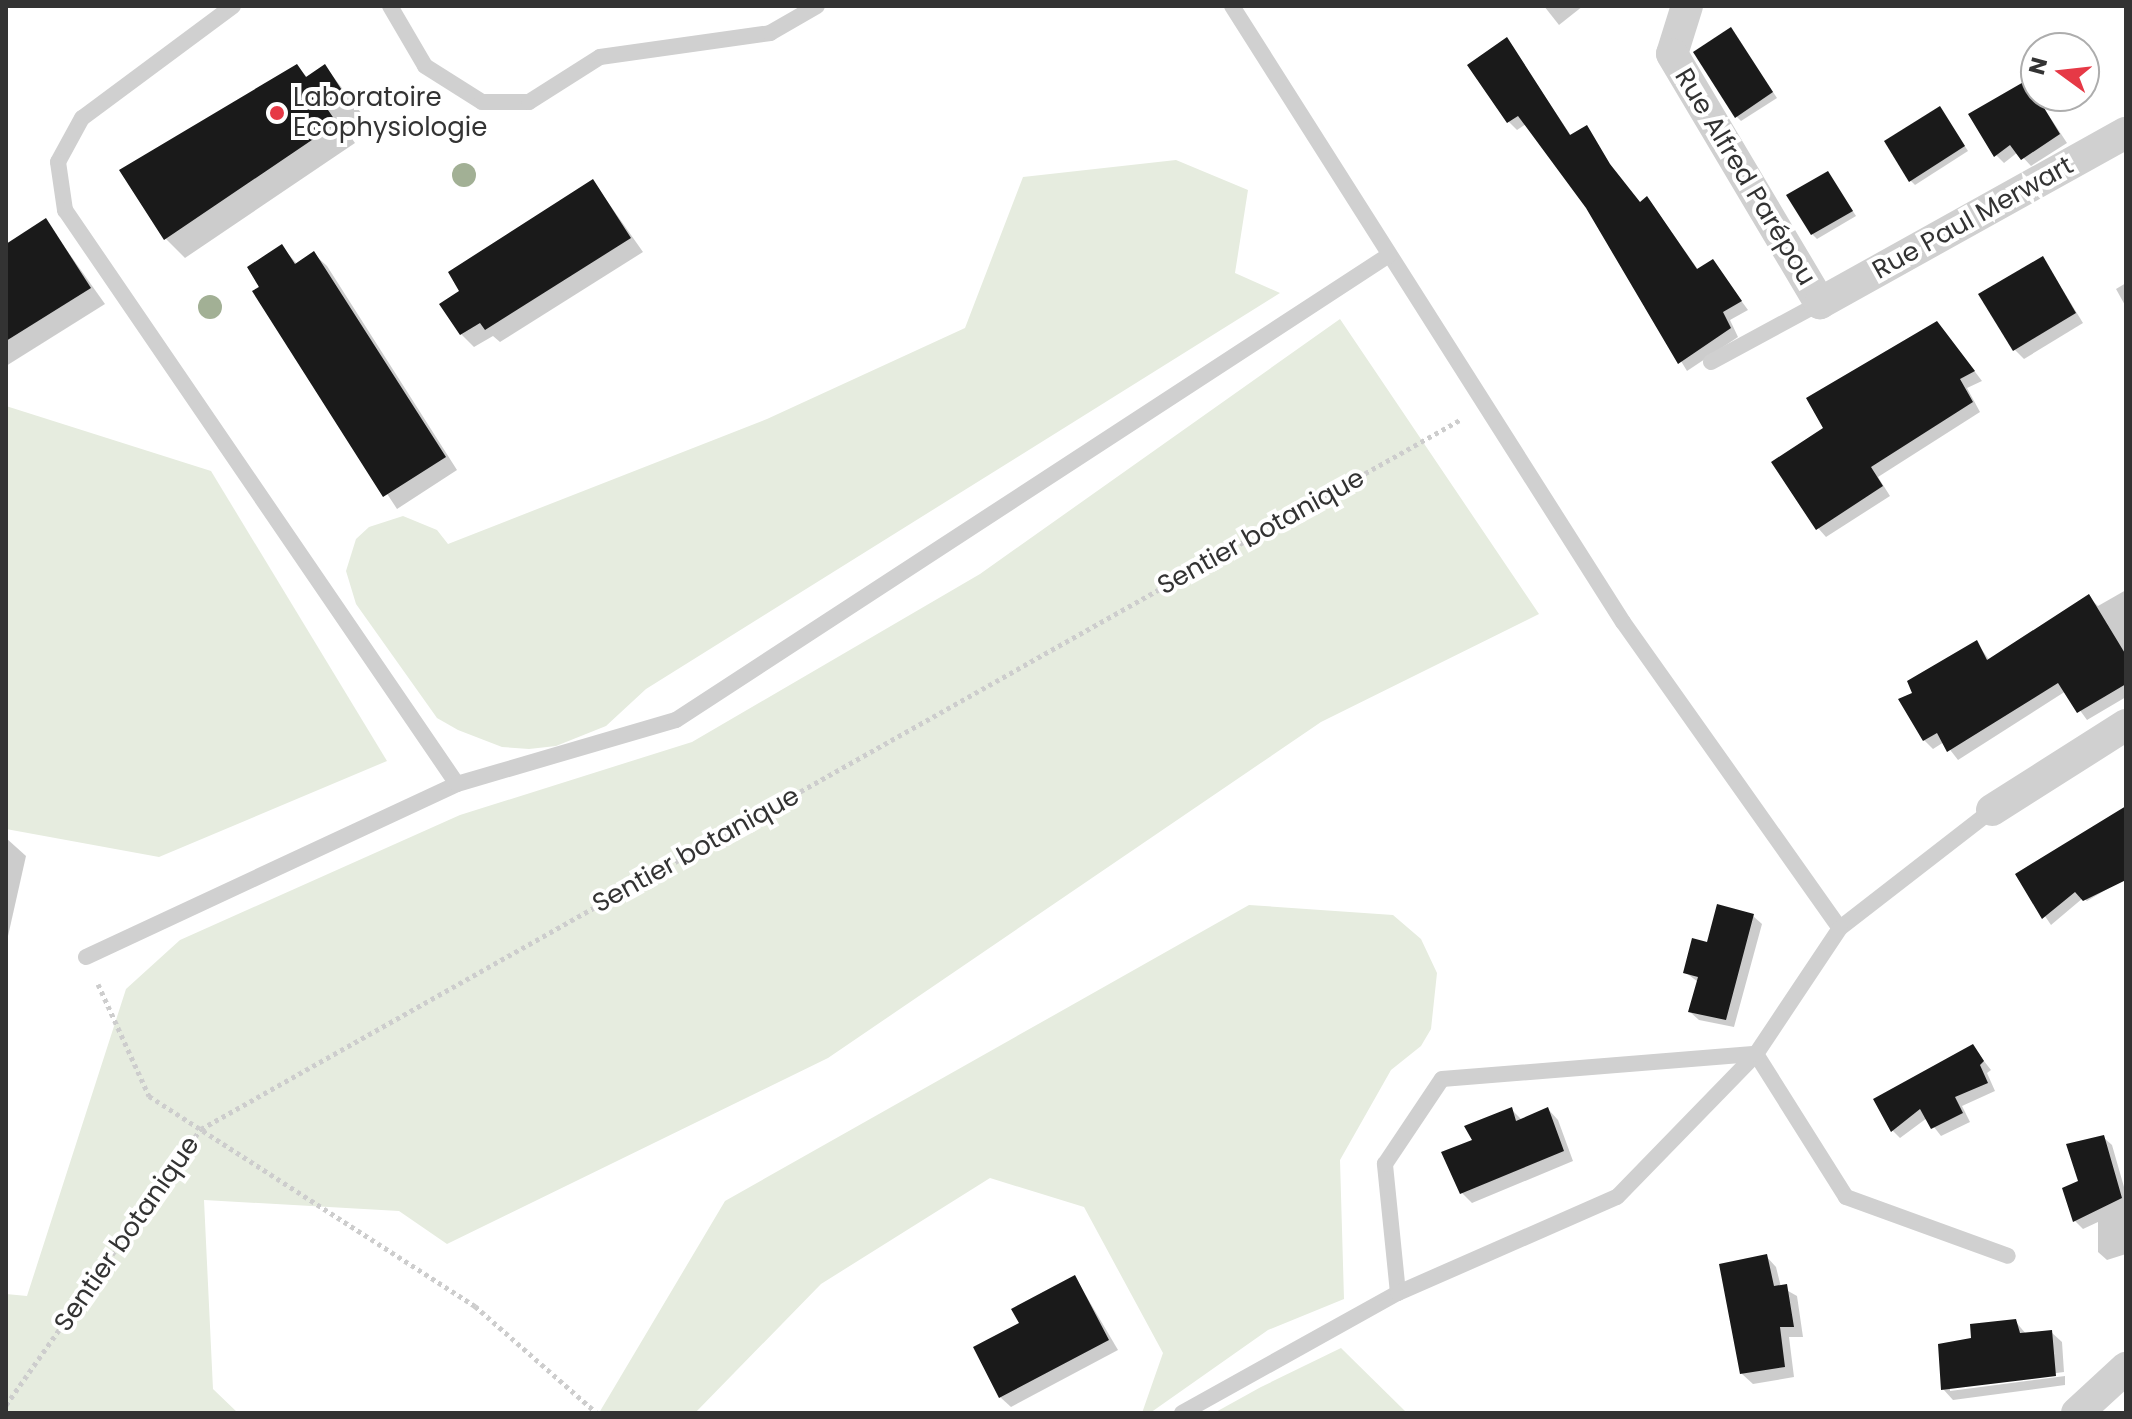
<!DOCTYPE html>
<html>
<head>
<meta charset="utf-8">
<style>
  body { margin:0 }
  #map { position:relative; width:2132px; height:1419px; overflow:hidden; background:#fff; font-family:Poppins,sans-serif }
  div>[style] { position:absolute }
  .green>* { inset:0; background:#e6ecdf }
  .shadow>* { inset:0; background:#0003 }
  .building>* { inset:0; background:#1a1a1a }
  .path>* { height:5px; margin-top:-2.5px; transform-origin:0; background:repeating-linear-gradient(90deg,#cdcdcd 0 4px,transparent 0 8px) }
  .service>* { height:16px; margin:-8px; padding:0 8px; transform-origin:8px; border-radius:8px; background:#d0d0d0 }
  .minor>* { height:32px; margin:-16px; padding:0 16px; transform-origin:16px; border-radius:16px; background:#d0d0d0 }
  .trees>* { width:24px; height:24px; margin:-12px; border-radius:50%; background:#a2b095 }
  .dots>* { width:22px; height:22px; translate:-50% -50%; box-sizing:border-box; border:4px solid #fff; border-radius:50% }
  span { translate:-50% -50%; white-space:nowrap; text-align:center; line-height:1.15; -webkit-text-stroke:8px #fff; paint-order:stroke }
  .poi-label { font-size:26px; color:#333 }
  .left { translate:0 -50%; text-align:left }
  .street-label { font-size:26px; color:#333 }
  .frame { position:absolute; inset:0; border:8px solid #333; pointer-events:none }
  .north { position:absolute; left:2020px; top:32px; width:80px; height:80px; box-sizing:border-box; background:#fff; border:2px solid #adadad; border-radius:50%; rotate:285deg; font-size:22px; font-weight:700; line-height:32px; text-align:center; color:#333 }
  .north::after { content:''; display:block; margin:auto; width:28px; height:36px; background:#e63946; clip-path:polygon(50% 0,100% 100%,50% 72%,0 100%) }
</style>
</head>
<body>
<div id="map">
  <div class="green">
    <div style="clip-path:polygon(1176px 160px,1248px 190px,1235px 273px,1280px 293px,646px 689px,606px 726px,556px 746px,529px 749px,502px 747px,458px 730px,437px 718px,356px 604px,346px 571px,356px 539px,369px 527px,403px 516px,437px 530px,448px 544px,767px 419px,965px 328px,1023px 177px)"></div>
    <div style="clip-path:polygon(1340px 319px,1539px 614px,1321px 722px,828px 1058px,447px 1244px,399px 1211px,204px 1200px,213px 1389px,238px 1413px,6px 1413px,6px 1294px,27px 1296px,126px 989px,180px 940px,460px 815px,692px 742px,980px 574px)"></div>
    <div style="clip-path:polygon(6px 406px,211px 471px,387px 761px,159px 857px,6px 829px)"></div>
    <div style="clip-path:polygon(1249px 905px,1393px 915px,1421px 939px,1437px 973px,1431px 1029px,1421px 1046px,1391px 1070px,1340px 1160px,1344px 1299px,1268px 1330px,1150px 1413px,1142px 1413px,1163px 1353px,1084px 1207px,990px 1178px,821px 1284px,695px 1413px,599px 1413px,725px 1201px)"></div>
    <div style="clip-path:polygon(1341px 1348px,1407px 1413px,1214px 1413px,1261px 1387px)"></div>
  </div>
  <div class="shadow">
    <div style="clip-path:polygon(1544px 6px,1583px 6px,1559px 25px)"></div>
    <div style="clip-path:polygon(1731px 29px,1777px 98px,1741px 121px,1737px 117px)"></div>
    <div style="clip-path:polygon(1507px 40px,1572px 137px,1586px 127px,1617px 175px,1640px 203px,1654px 207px,1699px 271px,1713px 262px,1748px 310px,1730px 320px,1738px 337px,1687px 371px,1588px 207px,1526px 124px,1517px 130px,1509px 122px,1470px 65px)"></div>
    <div style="clip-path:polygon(325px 66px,365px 118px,346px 130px,355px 143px,185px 258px,166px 239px,122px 171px,297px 67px,308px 78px)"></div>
    <div style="clip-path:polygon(2027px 82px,2067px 143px,2031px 166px,2018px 152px,2004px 163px,1996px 155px)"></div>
    <div style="clip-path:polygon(1944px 114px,1968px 151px,1915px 185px,1910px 180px)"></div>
    <div style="clip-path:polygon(1828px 173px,1856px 216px,1817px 239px,1812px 234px)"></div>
    <div style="clip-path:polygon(593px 181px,643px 252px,500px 342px,493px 336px,474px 347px,461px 334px,462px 291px)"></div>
    <div style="clip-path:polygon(46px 221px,105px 304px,6px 366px,6px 247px)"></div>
    <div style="clip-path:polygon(282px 247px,298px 265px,314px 254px,327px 266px,457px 470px,397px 509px,255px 292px)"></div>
    <div style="clip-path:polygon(2043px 258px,2083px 323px,2024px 359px,2015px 350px)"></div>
    <div style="clip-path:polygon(2126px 283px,2126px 307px,2116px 289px)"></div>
    <div style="clip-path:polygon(1945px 332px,1982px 381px,1967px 388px,1980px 412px,1878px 477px,1890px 496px,1826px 537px,1818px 528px)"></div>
    <div style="clip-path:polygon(2126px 590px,2126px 697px,2087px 720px,2066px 691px,1958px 760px,1944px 742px,1933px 749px,1924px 740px,1915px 694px,1977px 643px,1990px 661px,2089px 597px,2098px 606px)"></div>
    <div style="clip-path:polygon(2126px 809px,2126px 878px,2087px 901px,2083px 898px,2051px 925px,2017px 875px)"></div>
    <div style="clip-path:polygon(6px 838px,26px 856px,6px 945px)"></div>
    <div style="clip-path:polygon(1753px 916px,1762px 924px,1734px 1027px,1699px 1020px,1690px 1012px,1698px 982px,1685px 972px,1708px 944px)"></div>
    <div style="clip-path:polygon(1973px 1047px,1991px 1070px,1987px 1073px,1995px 1091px,1962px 1106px,1970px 1122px,1941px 1136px,1927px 1118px,1900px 1138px,1892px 1130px)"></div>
    <div style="clip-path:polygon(1548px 1109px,1558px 1120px,1573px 1161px,1472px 1203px,1462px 1193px,1475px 1141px,1512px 1110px,1522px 1120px)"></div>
    <div style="clip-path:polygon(2103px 1137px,2112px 1145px,2126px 1194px,2126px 1254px,2107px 1260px,2098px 1252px,2098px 1222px,2083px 1229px,2075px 1221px,2081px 1182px)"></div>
    <div style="clip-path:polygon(1766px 1256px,1776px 1267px,1781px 1287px,1797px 1296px,1803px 1337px,1789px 1337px,1794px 1377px,1753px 1384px,1742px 1374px)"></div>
    <div style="clip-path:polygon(1075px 1277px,1118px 1350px,1011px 1407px,1000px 1397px,1022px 1324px)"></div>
    <div style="clip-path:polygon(2015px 1321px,2027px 1335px,2051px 1332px,2062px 1342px,2064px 1372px,1950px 1387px,1950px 1391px,2065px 1376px,2065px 1385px,1953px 1400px,1943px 1389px,1973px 1340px)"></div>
  </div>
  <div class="building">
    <div style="clip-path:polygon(1731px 27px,1773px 92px,1735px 118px,1693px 52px)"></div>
    <div style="clip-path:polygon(1507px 37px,1570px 135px,1587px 125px,1610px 164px,1640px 202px,1647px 196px,1697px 269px,1713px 259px,1742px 301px,1723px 312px,1731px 328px,1678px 364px,1586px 208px,1518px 116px,1507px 123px,1467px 65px)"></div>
    <div style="clip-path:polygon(297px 64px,306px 77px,325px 64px,347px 98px,328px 110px,337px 123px,164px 240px,119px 170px)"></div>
    <div style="clip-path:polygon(2027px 80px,2060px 134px,2021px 160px,2010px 145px,1994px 157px,1968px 114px)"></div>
    <div style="clip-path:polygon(1940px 106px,1965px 146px,1909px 182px,1884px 141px)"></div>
    <div style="clip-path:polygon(1828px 171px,1853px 211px,1811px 235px,1786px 195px)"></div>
    <div style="clip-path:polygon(593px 179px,631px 238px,485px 330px,480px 323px,460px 335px,439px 304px,459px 291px,448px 272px)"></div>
    <div style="clip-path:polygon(46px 218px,91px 288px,6px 341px,6px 244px)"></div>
    <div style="clip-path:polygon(282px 244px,295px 264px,314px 251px,446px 457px,383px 497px,252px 291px,259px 287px,247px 267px)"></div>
    <div style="clip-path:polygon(2043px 256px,2076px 313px,2013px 351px,1978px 294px)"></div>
    <div style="clip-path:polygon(1937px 321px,1975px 371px,1960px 379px,1973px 402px,1871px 467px,1883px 486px,1816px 530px,1771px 462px,1823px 428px,1806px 398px)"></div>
    <div style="clip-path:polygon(2089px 594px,2126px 655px,2126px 684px,2077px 713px,2058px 683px,1947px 752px,1937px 733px,1923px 741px,1898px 699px,1912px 693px,1907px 681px,1977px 640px,1987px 660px)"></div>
    <div style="clip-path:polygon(2126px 806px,2126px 880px,2083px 901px,2075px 892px,2042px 919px,2015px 874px)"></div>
    <div style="clip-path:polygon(1717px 904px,1754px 914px,1726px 1020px,1688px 1012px,1698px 977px,1683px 973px,1692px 938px,1707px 942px)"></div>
    <div style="clip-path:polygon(1973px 1044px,1984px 1061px,1980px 1065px,1988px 1083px,1955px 1097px,1963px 1113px,1931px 1129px,1920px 1109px,1891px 1132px,1873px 1099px)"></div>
    <div style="clip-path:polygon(1512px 1107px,1516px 1121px,1548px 1107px,1564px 1151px,1460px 1194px,1441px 1152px,1472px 1140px,1464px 1126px)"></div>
    <div style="clip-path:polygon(2104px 1135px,2122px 1198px,2073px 1222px,2062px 1188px,2078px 1181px,2066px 1144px)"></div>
    <div style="clip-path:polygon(1767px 1254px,1774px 1286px,1787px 1284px,1794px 1327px,1780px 1327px,1785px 1367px,1740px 1374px,1719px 1264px)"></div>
    <div style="clip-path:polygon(1075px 1275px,1109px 1340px,999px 1398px,973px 1347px,1019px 1323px,1011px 1309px)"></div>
    <div style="clip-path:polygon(2016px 1319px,2020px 1333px,2052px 1330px,2056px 1376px,1941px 1390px,1938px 1344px,1971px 1338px,1970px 1324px)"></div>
  </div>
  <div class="path">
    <div style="left:98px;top:984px;width:123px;rotate:65.5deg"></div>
    <div style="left:149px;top:1096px;width:388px;rotate:32.8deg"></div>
    <div style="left:475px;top:1306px;width:162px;rotate:41.3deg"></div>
    <div style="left:6px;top:1405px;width:338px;rotate:-54.8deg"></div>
    <div style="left:201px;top:1129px;width:1445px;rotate:-29.39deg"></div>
  </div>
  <div class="service">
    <div style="left:233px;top:6px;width:188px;rotate:143.4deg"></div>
    <div style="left:82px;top:118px;width:50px;rotate:118.6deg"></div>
    <div style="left:58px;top:162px;width:49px;rotate:81.7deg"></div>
    <div style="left:65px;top:210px;width:695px;rotate:55.67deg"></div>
    <div style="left:390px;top:6px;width:69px;rotate:59.7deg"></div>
    <div style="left:425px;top:66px;width:67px;rotate:32.3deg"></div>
    <div style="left:482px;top:102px;width:47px"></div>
    <div style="left:529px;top:102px;width:84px;rotate:-32.4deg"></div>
    <div style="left:600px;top:57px;width:172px;rotate:-8deg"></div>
    <div style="left:770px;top:33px;width:54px;rotate:-29.9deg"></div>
    <div style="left:1232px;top:6px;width:730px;rotate:57.6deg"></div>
    <div style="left:1623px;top:622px;width:375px;rotate:54.7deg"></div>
    <div style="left:1840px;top:928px;width:192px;rotate:-37.8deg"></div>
    <div style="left:1711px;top:362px;width:124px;rotate:-28.4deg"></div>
    <div style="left:86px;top:957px;width:409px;rotate:-25deg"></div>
    <div style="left:457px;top:784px;width:228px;rotate:-16.3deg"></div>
    <div style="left:676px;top:720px;width:851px;rotate:-33.11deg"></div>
    <div style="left:1398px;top:1293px;width:130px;rotate:-95.8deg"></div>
    <div style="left:1385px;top:1164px;width:102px;rotate:-56.2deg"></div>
    <div style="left:1442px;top:1079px;width:315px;rotate:-4.6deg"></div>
    <div style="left:1756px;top:1054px;width:169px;rotate:57.8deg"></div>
    <div style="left:1846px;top:1197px;width:172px;rotate:20deg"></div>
    <div style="left:1182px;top:1413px;width:247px;rotate:-29.1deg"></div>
    <div style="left:1398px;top:1293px;width:239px;rotate:-23.7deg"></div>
    <div style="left:1617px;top:1197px;width:199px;rotate:-45.8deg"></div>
    <div style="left:1756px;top:1054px;width:151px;rotate:-56.3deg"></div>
  </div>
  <div class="minor">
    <div style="left:1687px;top:6px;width:50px;rotate:107.4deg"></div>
    <div style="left:1672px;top:54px;width:290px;rotate:59.3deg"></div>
    <div style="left:1820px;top:303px;width:350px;rotate:-29.1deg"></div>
    <div style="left:1992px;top:810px;width:159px;rotate:-32.4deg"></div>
    <div style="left:2077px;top:1413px;width:67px;rotate:-42.6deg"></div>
  </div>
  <div class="trees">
    <div style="left:464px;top:175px"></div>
    <div style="left:210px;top:307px"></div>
  </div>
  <div class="dots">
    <div style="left:277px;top:113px;background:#e63946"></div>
  </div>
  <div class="poi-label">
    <span class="left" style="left:293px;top:113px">Laboratoire<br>Ecophysiologie</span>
  </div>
  <div class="street-label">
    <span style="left:1745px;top:177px;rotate:59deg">Rue Alfred Parépou</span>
    <span style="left:1973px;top:218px;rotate:-29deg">Rue Paul Merwart</span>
    <span style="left:1261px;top:532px;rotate:-29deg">Sentier botanique</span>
    <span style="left:696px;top:850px;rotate:-29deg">Sentier botanique</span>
    <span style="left:127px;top:1234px;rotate:-55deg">Sentier botanique</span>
  </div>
  <div class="frame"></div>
  <div class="north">N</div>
</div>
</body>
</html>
